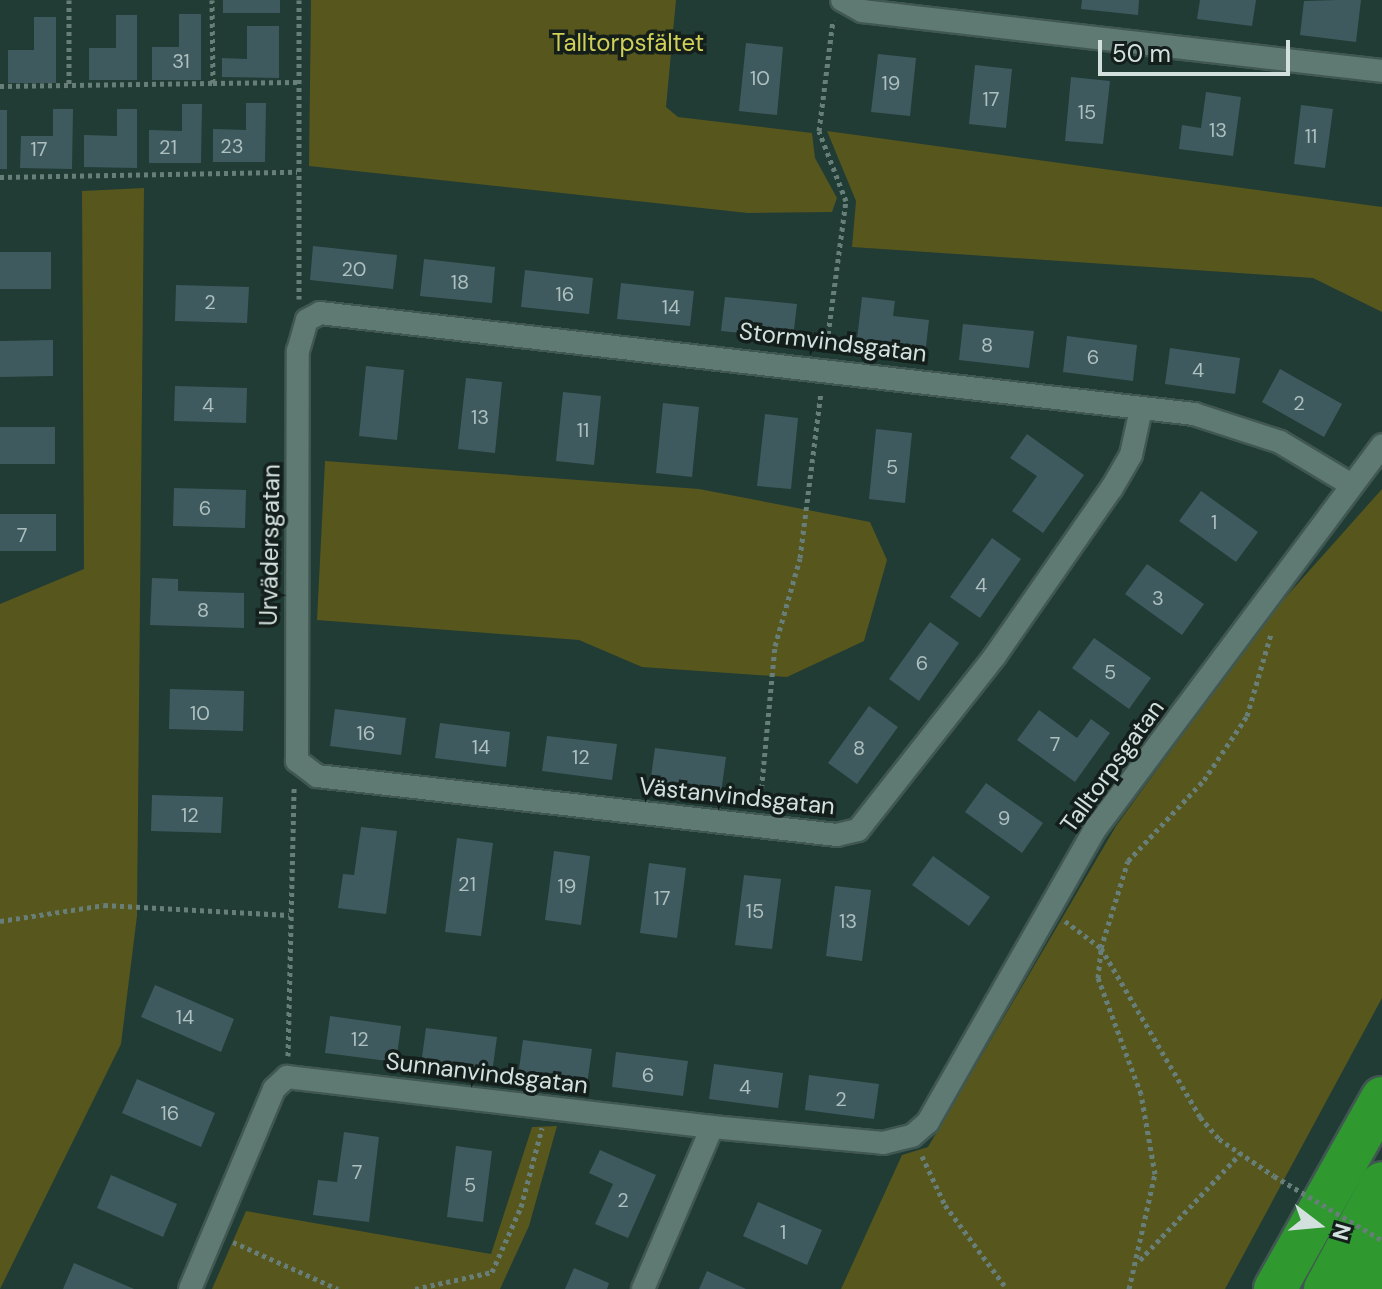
<!DOCTYPE html>
<html>
<head>
<meta charset="utf-8">
<style>
  body { margin:0 }
  #map { position:relative; width:1382px; height:1289px; overflow:hidden; background:#213b35; font-family:"DM Sans",sans-serif }
  div>[style] { position:absolute }
  .green>* { inset:0; background:#57561d }
  .building>* { inset:0; background:#3f5a5f }
  .path>* { height:5px; margin-top:-2.5px; transform-origin:0; background:repeating-linear-gradient(90deg,#687e79 0 4px,transparent 0 8px) }
  .roads { filter:drop-shadow(2px 0 #415752) drop-shadow(-2px 0 #415752) drop-shadow(0 2px #415752) drop-shadow(0 -2px #415752) }
  .minor>* { height:22px; margin:-11px; padding:0 11px; transform-origin:11px; border-radius:11px; background:#5f7a73 }
  .motorway>* { height:42px; margin:-21px; padding:0 21px; transform-origin:21px; border-radius:21px; background:#2f9930 }
  .path-bridge>* { height:5px; margin-top:-2.5px; transform-origin:0; background:repeating-linear-gradient(90deg,#687e79 0 4px,transparent 0 8px) }
  span { translate:-50% -50%; white-space:nowrap; text-align:center; line-height:1.15; -webkit-text-stroke:7px #141f1c; paint-order:stroke }
  .number-label { font-size:20px; color:#adbfbe }
  .number-label span { -webkit-text-stroke-width:0 }
  .park-label { font-size:24px; color:#d0cf56 }
  .street-label { font-size:24px; color:#d2e1dd }
  .north { position:absolute; left:1278px; top:1185px; width:80px; height:80px; -webkit-text-stroke:6px #141f1c; paint-order:stroke; rotate:106deg; font-size:22px; font-weight:700; line-height:32px; text-align:center; color:#d2e1dd }
  .north::after { content:''; display:block; margin:auto; width:28px; height:36px; background:#d2e1dd; clip-path:polygon(50% 0,100% 100%,50% 72%,0 100%) }
  .scale { position:absolute; left:1098px; top:40px; width:192px; height:36px; box-sizing:border-box; border:4px solid #d2e1dd; border-top:0; padding-left:10px; font-size:24px; line-height:28px; white-space:nowrap; color:#d2e1dd; -webkit-text-stroke:6px #141f1c; paint-order:stroke }
</style>
</head>
<body>
<div id="map">
  <div class="green">
    <div style="clip-path:polygon(311px 0,676px 0,666px 107px,678px 117px,812px 133px,815px 158px,837px 198px,832px 212px,748px 213px,309px 166px)"></div>
    <div style="clip-path:polygon(827px 131px,1382px 207px,1382px 312px,1313px 278px,852px 247px,856px 201px)"></div>
    <div style="clip-path:polygon(144px 188px,137px 916px,121px 1044px,0 1289px,0 604px,84px 569px,82px 191px)"></div>
    <div style="clip-path:polygon(325px 461px,699px 489px,870px 522px,887px 560px,864px 641px,787px 677px,642px 667px,579px 640px,317px 620px)"></div>
    <div style="clip-path:polygon(1382px 489px,1382px 998px,1225px 1289px,841px 1289px,902px 1155px,928px 1147px,1116px 826px,1268px 617px)"></div>
    <div style="clip-path:polygon(557px 1126px,529px 1226px,500px 1289px,212px 1289px,246px 1211px,491px 1254px,532px 1127px)"></div>
  </div>
  <div class="building">
    <div style="clip-path:polygon(223px 0,280px 0,280px 13px,223px 13px)"></div>
    <div style="clip-path:polygon(1082px 0,1139px 0,1138px 15px,1081px 9px)"></div>
    <div style="clip-path:polygon(1200px 0,1256px 0,1252px 26px,1197px 19px)"></div>
    <div style="clip-path:polygon(1337px 0,1361px 0,1356px 42px,1300px 35px,1304px 1px)"></div>
    <div style="clip-path:polygon(179px 14px,201px 14px,201px 80px,152px 80px,152px 47px,179px 47px)"></div>
    <div style="clip-path:polygon(116px 15px,137px 15px,137px 80px,89px 80px,89px 48px,116px 48px)"></div>
    <div style="clip-path:polygon(34px 17px,56px 17px,56px 83px,8px 83px,8px 50px,34px 50px)"></div>
    <div style="clip-path:polygon(247px 26px,279px 26px,279px 78px,222px 77px,222px 58px,247px 59px)"></div>
    <div style="clip-path:polygon(746px 43px,783px 47px,777px 115px,739px 111px)"></div>
    <div style="clip-path:polygon(878px 54px,916px 58px,910px 116px,871px 112px)"></div>
    <div style="clip-path:polygon(975px 65px,1012px 69px,1006px 128px,969px 124px)"></div>
    <div style="clip-path:polygon(1071px 77px,1110px 81px,1103px 144px,1065px 141px)"></div>
    <div style="clip-path:polygon(1206px 92px,1241px 97px,1233px 156px,1179px 149px,1182px 125px,1201px 128px)"></div>
    <div style="clip-path:polygon(246px 103px,266px 103px,265px 162px,213px 162px,213px 129px,246px 130px)"></div>
    <div style="clip-path:polygon(182px 104px,202px 104px,201px 163px,149px 163px,149px 130px,182px 131px)"></div>
    <div style="clip-path:polygon(1301px 105px,1333px 109px,1325px 168px,1294px 164px)"></div>
    <div style="clip-path:polygon(53px 109px,73px 109px,72px 169px,20px 168px,21px 136px,53px 136px)"></div>
    <div style="clip-path:polygon(117px 109px,137px 109px,137px 168px,84px 167px,84px 135px,117px 136px)"></div>
    <div style="clip-path:polygon(0 110px,7px 110px,7px 169px,0 169px)"></div>
    <div style="clip-path:polygon(313px 246px,397px 255px,393px 289px,310px 280px)"></div>
    <div style="clip-path:polygon(0 252px,51px 252px,51px 289px,0 289px)"></div>
    <div style="clip-path:polygon(424px 259px,495px 267px,492px 303px,420px 296px)"></div>
    <div style="clip-path:polygon(525px 270px,593px 278px,589px 314px,521px 307px)"></div>
    <div style="clip-path:polygon(621px 283px,694px 291px,690px 326px,617px 319px)"></div>
    <div style="clip-path:polygon(176px 285px,249px 287px,247px 323px,175px 321px)"></div>
    <div style="clip-path:polygon(725px 297px,797px 304px,793px 338px,721px 331px)"></div>
    <div style="clip-path:polygon(862px 297px,895px 301px,893px 316px,929px 320px,925px 355px,856px 348px)"></div>
    <div style="clip-path:polygon(963px 324px,1034px 331px,1029px 368px,959px 360px)"></div>
    <div style="clip-path:polygon(1067px 336px,1137px 345px,1133px 381px,1063px 372px)"></div>
    <div style="clip-path:polygon(53px 340px,53px 376px,0 377px,0 341px)"></div>
    <div style="clip-path:polygon(1170px 348px,1240px 358px,1235px 394px,1165px 384px)"></div>
    <div style="clip-path:polygon(366px 366px,404px 370px,397px 440px,359px 436px)"></div>
    <div style="clip-path:polygon(1280px 369px,1342px 404px,1324px 437px,1262px 402px)"></div>
    <div style="clip-path:polygon(466px 378px,502px 382px,495px 453px,458px 449px)"></div>
    <div style="clip-path:polygon(175px 386px,247px 388px,246px 423px,174px 421px)"></div>
    <div style="clip-path:polygon(563px 392px,601px 396px,594px 465px,556px 461px)"></div>
    <div style="clip-path:polygon(663px 403px,699px 407px,692px 477px,656px 473px)"></div>
    <div style="clip-path:polygon(765px 414px,798px 418px,791px 489px,757px 486px)"></div>
    <div style="clip-path:polygon(0 427px,55px 427px,55px 464px,0 464px)"></div>
    <div style="clip-path:polygon(876px 429px,912px 433px,905px 503px,869px 499px)"></div>
    <div style="clip-path:polygon(1027px 434px,1084px 475px,1043px 533px,1012px 511px,1037px 476px,1010px 458px)"></div>
    <div style="clip-path:polygon(174px 488px,246px 490px,245px 528px,173px 526px)"></div>
    <div style="clip-path:polygon(1201px 491px,1258px 532px,1236px 562px,1179px 521px)"></div>
    <div style="clip-path:polygon(0 514px,56px 514px,56px 551px,0 551px)"></div>
    <div style="clip-path:polygon(992px 538px,1021px 559px,980px 618px,950px 597px)"></div>
    <div style="clip-path:polygon(1147px 564px,1204px 604px,1182px 635px,1125px 594px)"></div>
    <div style="clip-path:polygon(152px 578px,178px 579px,178px 591px,244px 593px,244px 628px,150px 625px)"></div>
    <div style="clip-path:polygon(930px 622px,959px 643px,919px 701px,889px 679px)"></div>
    <div style="clip-path:polygon(1094px 638px,1151px 678px,1129px 709px,1072px 668px)"></div>
    <div style="clip-path:polygon(170px 689px,244px 691px,243px 731px,169px 729px)"></div>
    <div style="clip-path:polygon(869px 706px,898px 727px,857px 784px,828px 763px)"></div>
    <div style="clip-path:polygon(335px 709px,406px 718px,401px 755px,330px 746px)"></div>
    <div style="clip-path:polygon(1039px 710px,1077px 738px,1091px 719px,1110px 733px,1075px 782px,1017px 740px)"></div>
    <div style="clip-path:polygon(440px 723px,510px 732px,506px 767px,435px 758px)"></div>
    <div style="clip-path:polygon(547px 736px,617px 744px,612px 780px,542px 771px)"></div>
    <div style="clip-path:polygon(655px 748px,726px 757px,721px 793px,650px 784px)"></div>
    <div style="clip-path:polygon(986px 783px,1043px 823px,1022px 853px,965px 812px)"></div>
    <div style="clip-path:polygon(152px 795px,223px 797px,221px 833px,151px 831px)"></div>
    <div style="clip-path:polygon(361px 827px,397px 831px,386px 914px,338px 908px,343px 874px,354px 875px)"></div>
    <div style="clip-path:polygon(457px 838px,493px 843px,481px 936px,445px 932px)"></div>
    <div style="clip-path:polygon(554px 851px,590px 856px,581px 925px,545px 920px)"></div>
    <div style="clip-path:polygon(933px 856px,990px 897px,969px 926px,912px 885px)"></div>
    <div style="clip-path:polygon(649px 863px,686px 868px,677px 938px,640px 933px)"></div>
    <div style="clip-path:polygon(744px 875px,781px 879px,772px 949px,735px 945px)"></div>
    <div style="clip-path:polygon(835px 886px,871px 890px,862px 961px,826px 956px)"></div>
    <div style="clip-path:polygon(155px 985px,234px 1019px,221px 1052px,141px 1017px)"></div>
    <div style="clip-path:polygon(330px 1016px,401px 1026px,396px 1062px,325px 1053px)"></div>
    <div style="clip-path:polygon(426px 1028px,497px 1037px,492px 1073px,421px 1064px)"></div>
    <div style="clip-path:polygon(523px 1040px,592px 1049px,587px 1085px,518px 1076px)"></div>
    <div style="clip-path:polygon(616px 1052px,688px 1061px,683px 1096px,612px 1087px)"></div>
    <div style="clip-path:polygon(714px 1064px,783px 1073px,778px 1108px,709px 1099px)"></div>
    <div style="clip-path:polygon(809px 1075px,879px 1084px,874px 1119px,805px 1110px)"></div>
    <div style="clip-path:polygon(137px 1079px,215px 1113px,201px 1147px,122px 1113px)"></div>
    <div style="clip-path:polygon(344px 1132px,379px 1137px,369px 1222px,313px 1215px,318px 1180px,337px 1182px)"></div>
    <div style="clip-path:polygon(456px 1146px,492px 1151px,483px 1222px,447px 1217px)"></div>
    <div style="clip-path:polygon(600px 1150px,656px 1175px,628px 1238px,595px 1224px,613px 1184px,589px 1173px)"></div>
    <div style="clip-path:polygon(111px 1175px,177px 1204px,163px 1237px,97px 1208px)"></div>
    <div style="clip-path:polygon(758px 1202px,822px 1230px,807px 1265px,743px 1236px)"></div>
    <div style="clip-path:polygon(74px 1263px,134px 1289px,63px 1289px)"></div>
    <div style="clip-path:polygon(574px 1268px,609px 1283px,607px 1289px,565px 1289px)"></div>
    <div style="clip-path:polygon(707px 1271px,746px 1289px,699px 1289px)"></div>
  </div>
  <div class="path">
    <div style="left:69px;top:0;width:85px;rotate:90deg"></div>
    <div style="left:299px;top:0;width:299px;rotate:90deg"></div>
    <div style="left:213px;top:83px;width:85px;rotate:-0.7deg"></div>
    <div style="left:0;top:86px;width:213px;rotate:-0.8deg"></div>
    <div style="left:213px;top:83px;width:83px;rotate:-90.7deg"></div>
    <div style="left:0;top:177px;width:297px;rotate:-1deg"></div>
    <div style="left:826px;top:350px;width:150px;rotate:-82.4deg"></div>
    <div style="left:846px;top:201px;width:75px;rotate:-111.1deg"></div>
    <div style="left:819px;top:131px;width:112px;rotate:-82.8deg"></div>
    <div style="left:760px;top:804px;width:159px;rotate:-84.6deg"></div>
    <div style="left:775px;top:646px;width:91px;rotate:-74.1deg"></div>
    <div style="left:800px;top:558px;width:167px;rotate:-82.8deg"></div>
    <div style="left:0;top:921px;width:105px;rotate:-8.7deg"></div>
    <div style="left:104px;top:905px;width:185px;rotate:3.1deg"></div>
    <div style="left:1065px;top:921px;width:45px;rotate:36.9deg"></div>
    <div style="left:1101px;top:948px;width:196px;rotate:59.6deg"></div>
    <div style="left:1200px;top:1117px;width:29px;rotate:49deg"></div>
    <div style="left:1219px;top:1139px;width:66px;rotate:33.9deg"></div>
    <div style="left:288px;top:1056px;width:269px;rotate:-88.7deg"></div>
    <div style="left:922px;top:1156px;width:54px;rotate:64.9deg"></div>
    <div style="left:945px;top:1205px;width:104px;rotate:53.6deg"></div>
    <div style="left:233px;top:1242px;width:115px;rotate:24.1deg"></div>
    <div style="left:1140px;top:1260px;width:147px;rotate:-46.7deg"></div>
    <div style="left:415px;top:1289px;width:79px;rotate:-12.4deg"></div>
    <div style="left:492px;top:1272px;width:71px;rotate:-66deg"></div>
    <div style="left:521px;top:1207px;width:82px;rotate:-75.1deg"></div>
    <div style="left:1129px;top:1289px;width:118px;rotate:-77.3deg"></div>
    <div style="left:1155px;top:1174px;width:81px;rotate:-99.9deg"></div>
    <div style="left:1141px;top:1094px;width:124px;rotate:-110.3deg"></div>
    <div style="left:1098px;top:978px;width:30px;rotate:-84deg"></div>
    <div style="left:1101px;top:948px;width:91px;rotate:-72.8deg"></div>
    <div style="left:1128px;top:861px;width:111px;rotate:-46.8deg"></div>
    <div style="left:1204px;top:780px;width:77px;rotate:-56.1deg"></div>
    <div style="left:1247px;top:716px;width:85px;rotate:-73.7deg"></div>
  </div>
  <div class="roads">
    <div class="minor">
      <div style="left:842px;top:0;width:23px;rotate:29deg"></div>
      <div style="left:862px;top:11px;width:523px;rotate:6.58deg"></div>
      <div style="left:1141px;top:409px;width:47px;rotate:102.3deg"></div>
      <div style="left:1131px;top:455px;width:39px;rotate:120deg"></div>
      <div style="left:1111px;top:489px;width:203px;rotate:124.8deg"></div>
      <div style="left:995px;top:656px;width:221px;rotate:128.2deg"></div>
      <div style="left:858px;top:830px;width:22px;rotate:167deg"></div>
      <div style="left:837px;top:835px;width:523px;rotate:-173.53deg"></div>
      <div style="left:317px;top:776px;width:25px;rotate:-143deg"></div>
      <div style="left:297px;top:761px;width:410px;rotate:-89.9deg"></div>
      <div style="left:298px;top:351px;width:32px;rotate:-74deg"></div>
      <div style="left:307px;top:320px;width:15px;rotate:-28deg"></div>
      <div style="left:320px;top:313px;width:880px;rotate:6.59deg"></div>
      <div style="left:1194px;top:414px;width:90px;rotate:18deg"></div>
      <div style="left:1280px;top:442px;width:82px;rotate:31deg"></div>
      <div style="left:190px;top:1289px;width:217px;rotate:-67.2deg"></div>
      <div style="left:274px;top:1089px;width:18px;rotate:-43deg"></div>
      <div style="left:287px;top:1077px;width:428px;rotate:6.7deg"></div>
      <div style="left:712px;top:1127px;width:172px;rotate:5.3deg"></div>
      <div style="left:883px;top:1143px;width:30px;rotate:-14deg"></div>
      <div style="left:912px;top:1136px;width:21px;rotate:-41deg"></div>
      <div style="left:928px;top:1122px;width:339px;rotate:-60.3deg"></div>
      <div style="left:1096px;top:828px;width:478px;rotate:-53.2deg"></div>
      <div style="left:643px;top:1289px;width:176px;rotate:-66.9deg"></div>
    </div>
    <div class="motorway">
      <div style="left:1275px;top:1289px;width:219px;rotate:-60.7deg"></div>
      <div style="left:1325px;top:1289px;width:120px;rotate:-61.7deg"></div>
      <div style="left:1362px;top:1289px;width:63px;rotate:-71.6deg"></div>
    </div>
  </div>
  <div class="path-bridge">
    <div style="left:1274px;top:1176px;width:126px;rotate:30.7deg"></div>
  </div>
  <div class="number-label">
    <span style="left:181px;top:61px">31</span>
    <span style="left:760px;top:78px">10</span>
    <span style="left:891px;top:83px">19</span>
    <span style="left:991px;top:99px">17</span>
    <span style="left:1087px;top:112px">15</span>
    <span style="left:1218px;top:130px">13</span>
    <span style="left:1311px;top:136px">11</span>
    <span style="left:232px;top:146px">23</span>
    <span style="left:168px;top:147px">21</span>
    <span style="left:39px;top:149px">17</span>
    <span style="left:354px;top:269px">20</span>
    <span style="left:460px;top:282px">18</span>
    <span style="left:565px;top:294px">16</span>
    <span style="left:210px;top:302px">2</span>
    <span style="left:671px;top:307px">14</span>
    <span style="left:987px;top:345px">8</span>
    <span style="left:1093px;top:357px">6</span>
    <span style="left:1198px;top:370px">4</span>
    <span style="left:1299px;top:403px">2</span>
    <span style="left:208px;top:405px">4</span>
    <span style="left:480px;top:417px">13</span>
    <span style="left:583px;top:430px">11</span>
    <span style="left:892px;top:467px">5</span>
    <span style="left:205px;top:508px">6</span>
    <span style="left:1214px;top:522px">1</span>
    <span style="left:22px;top:535px">7</span>
    <span style="left:981px;top:585px">4</span>
    <span style="left:1158px;top:598px">3</span>
    <span style="left:203px;top:610px">8</span>
    <span style="left:922px;top:663px">6</span>
    <span style="left:1110px;top:672px">5</span>
    <span style="left:200px;top:713px">10</span>
    <span style="left:366px;top:733px">16</span>
    <span style="left:1055px;top:744px">7</span>
    <span style="left:481px;top:747px">14</span>
    <span style="left:859px;top:748px">8</span>
    <span style="left:581px;top:757px">12</span>
    <span style="left:190px;top:815px">12</span>
    <span style="left:1004px;top:818px">9</span>
    <span style="left:467px;top:884px">21</span>
    <span style="left:567px;top:886px">19</span>
    <span style="left:662px;top:898px">17</span>
    <span style="left:755px;top:911px">15</span>
    <span style="left:848px;top:921px">13</span>
    <span style="left:185px;top:1017px">14</span>
    <span style="left:360px;top:1039px">12</span>
    <span style="left:648px;top:1075px">6</span>
    <span style="left:745px;top:1087px">4</span>
    <span style="left:841px;top:1099px">2</span>
    <span style="left:170px;top:1113px">16</span>
    <span style="left:357px;top:1172px">7</span>
    <span style="left:470px;top:1185px">5</span>
    <span style="left:623px;top:1200px">2</span>
    <span style="left:783px;top:1232px">1</span>
  </div>
  <div class="park-label">
    <span style="left:628px;top:43px">Talltorpsfältet</span>
  </div>
  <div class="street-label">
    <span style="left:833px;top:342px;rotate:7deg">Stormvindsgatan</span>
    <span style="left:270px;top:545px;rotate:-89deg">Urvädersgatan</span>
    <span style="left:1112px;top:766px;rotate:-54deg">Talltorpsgatan</span>
    <span style="left:737px;top:796px;rotate:6deg">Västanvindsgatan</span>
    <span style="left:487px;top:1073px;rotate:7deg">Sunnanvindsgatan</span>
  </div>
  <div class="north">N</div>
  <div class="scale">50 m</div>
</div>
</body>
</html>
